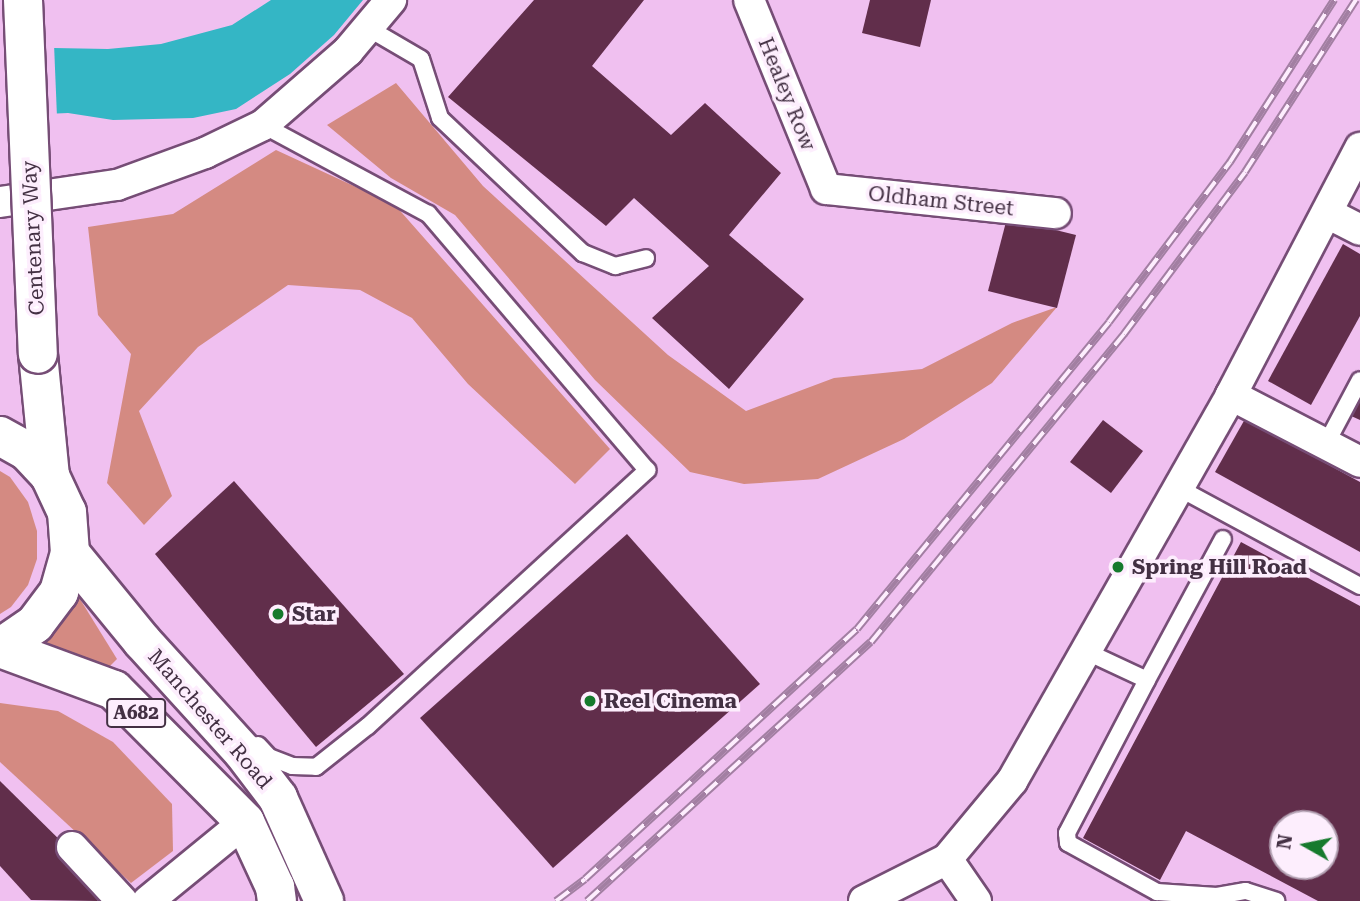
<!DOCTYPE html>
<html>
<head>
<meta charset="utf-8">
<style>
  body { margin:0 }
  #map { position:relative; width:1360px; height:901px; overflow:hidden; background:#f0c0f0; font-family:"Roboto Serif",serif }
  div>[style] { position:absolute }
  .green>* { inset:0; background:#d48a82 }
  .water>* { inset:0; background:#34b6c5 }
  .pier>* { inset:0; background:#f0c0f0 }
  .building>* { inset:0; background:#612e4b }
  .roads { filter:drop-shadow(2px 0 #764d76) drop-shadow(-2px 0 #764d76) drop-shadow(0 2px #764d76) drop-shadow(0 -2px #764d76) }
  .service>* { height:16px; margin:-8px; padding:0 8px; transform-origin:8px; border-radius:8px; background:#fff }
  .minor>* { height:30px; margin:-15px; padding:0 15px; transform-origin:15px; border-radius:15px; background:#fff }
  .primary>* { height:38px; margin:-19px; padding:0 19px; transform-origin:19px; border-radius:19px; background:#fff }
  .rail>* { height:8px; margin-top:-4px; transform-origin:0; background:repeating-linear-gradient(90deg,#fdeefd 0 16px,#a27fa2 0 32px); box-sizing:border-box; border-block:2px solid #a27fa2 }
  .bridges { filter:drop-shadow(2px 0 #764d76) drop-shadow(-2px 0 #764d76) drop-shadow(0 2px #764d76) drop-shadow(0 -2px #764d76) }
  .primary-bridge>* { height:38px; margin:-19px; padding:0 19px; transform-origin:19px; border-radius:19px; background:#fff }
  .dots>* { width:19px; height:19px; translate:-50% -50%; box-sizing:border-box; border:4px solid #fdeefd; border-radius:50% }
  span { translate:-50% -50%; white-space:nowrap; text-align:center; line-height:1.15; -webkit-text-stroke:7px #fdeefd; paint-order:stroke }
  .shield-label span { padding:2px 5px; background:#fdeefd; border:2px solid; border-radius:5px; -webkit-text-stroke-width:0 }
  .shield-label { font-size:19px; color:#433043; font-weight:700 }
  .street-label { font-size:21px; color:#433043 }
  .poi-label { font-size:21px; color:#433043; font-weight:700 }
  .left { translate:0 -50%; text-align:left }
  .north { position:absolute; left:1269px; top:810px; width:70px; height:70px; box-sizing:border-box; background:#fdeefd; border:2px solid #b3a2b3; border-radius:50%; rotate:279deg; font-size:19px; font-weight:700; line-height:28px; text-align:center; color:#433043 }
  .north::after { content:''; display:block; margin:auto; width:24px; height:32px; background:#167a2d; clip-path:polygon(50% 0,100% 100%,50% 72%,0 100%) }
</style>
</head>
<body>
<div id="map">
  <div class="green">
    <div style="clip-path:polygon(396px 83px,483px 186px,668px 355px,746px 411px,834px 378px,922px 369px,1012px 323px,1057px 307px,992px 383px,904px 439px,818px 479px,744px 484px,690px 472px,595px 380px,455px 215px,391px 178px,327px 125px)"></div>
    <div style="clip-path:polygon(276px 150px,395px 205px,610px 449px,575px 484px,468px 384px,412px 318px,360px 290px,288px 285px,198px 347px,139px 411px,172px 496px,144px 525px,107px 483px,131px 354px,98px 315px,88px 227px,173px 214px)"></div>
    <div style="clip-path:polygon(0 471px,10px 477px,28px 502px,37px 531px,37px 559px,28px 585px,11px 607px,0 614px)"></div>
    <div style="clip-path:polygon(75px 591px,117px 659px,108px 668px,35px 647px)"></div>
    <div style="clip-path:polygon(0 703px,58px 711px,113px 742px,172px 804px,173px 851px,131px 883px,0 762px)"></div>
  </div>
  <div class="water">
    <div style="clip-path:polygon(271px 0,363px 0,334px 35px,290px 74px,236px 109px,193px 118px,113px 120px,68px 113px,0 116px,0 47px,108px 49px,161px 44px,232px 25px)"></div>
  </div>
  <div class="pier">
    <div style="clip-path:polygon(0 43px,54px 44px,57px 117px,0 119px)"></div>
  </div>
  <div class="building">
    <div style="clip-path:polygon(534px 0,644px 0,592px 66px,671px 135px,705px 103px,781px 173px,729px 235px,804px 299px,729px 389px,652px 318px,709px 266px,634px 198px,606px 226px,448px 97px)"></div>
    <div style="clip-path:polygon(870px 0,931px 0,920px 47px,862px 33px)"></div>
    <div style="clip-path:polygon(1007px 218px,1076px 235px,1057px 308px,988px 291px)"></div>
    <div style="clip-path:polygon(1343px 244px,1360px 254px,1360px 316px,1311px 405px,1268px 381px)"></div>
    <div style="clip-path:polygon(1360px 394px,1360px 420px,1349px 415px)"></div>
    <div style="clip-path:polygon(1245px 419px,1360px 482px,1360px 552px,1215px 472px)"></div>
    <div style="clip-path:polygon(1103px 420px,1143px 451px,1111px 493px,1070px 462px)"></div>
    <div style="clip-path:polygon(234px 481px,404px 674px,316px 747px,155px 554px)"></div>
    <div style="clip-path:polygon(627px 534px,760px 684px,553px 868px,420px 718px)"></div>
    <div style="clip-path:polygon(evenodd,1241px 542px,1360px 606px,1360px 901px,1318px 901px,1186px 831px,1160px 880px,1083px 838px,1241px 542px,1283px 824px,1325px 824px,1325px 866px,1283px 866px,1283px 824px)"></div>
    <div style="clip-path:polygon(0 781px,75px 855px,108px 894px,97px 901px,31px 900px,0 866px)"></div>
  </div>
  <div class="roads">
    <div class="service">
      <div style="left:368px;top:28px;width:61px;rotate:30.3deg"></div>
      <div style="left:421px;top:59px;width:62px;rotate:72.1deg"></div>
      <div style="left:440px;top:118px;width:197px;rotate:43.4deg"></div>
      <div style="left:583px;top:253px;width:35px;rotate:22deg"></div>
      <div style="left:615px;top:266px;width:32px;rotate:-14deg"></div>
      <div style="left:1326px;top:444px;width:72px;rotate:-62deg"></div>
      <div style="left:1177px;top:487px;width:208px;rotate:28.4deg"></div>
      <div style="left:1085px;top:651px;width:68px;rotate:25.1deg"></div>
      <div style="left:1147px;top:680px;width:173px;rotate:117.6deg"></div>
      <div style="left:1067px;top:833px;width:10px;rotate:84deg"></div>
      <div style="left:1068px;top:843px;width:102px;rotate:28.8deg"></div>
      <div style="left:1157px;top:892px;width:60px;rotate:3.8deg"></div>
      <div style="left:1217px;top:896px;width:29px;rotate:-10deg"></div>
      <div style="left:1246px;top:891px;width:32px;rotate:18deg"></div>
      <div style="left:1147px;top:680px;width:160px;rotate:-61.7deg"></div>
      <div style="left:258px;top:745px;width:16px;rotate:47deg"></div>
      <div style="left:269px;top:757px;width:25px;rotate:21deg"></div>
      <div style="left:292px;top:766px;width:24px;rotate:2deg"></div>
      <div style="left:316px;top:767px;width:66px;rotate:-38.3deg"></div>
      <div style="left:368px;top:726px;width:379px;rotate:-42.5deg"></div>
      <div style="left:647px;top:470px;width:337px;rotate:-130.5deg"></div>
      <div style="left:428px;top:214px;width:187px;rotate:-151.7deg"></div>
    </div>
    <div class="minor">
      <div style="left:749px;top:0;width:204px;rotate:67.8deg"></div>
      <div style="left:826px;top:189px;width:231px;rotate:6deg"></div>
      <div style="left:0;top:202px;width:118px;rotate:-8.3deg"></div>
      <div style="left:117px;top:185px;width:94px;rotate:-20deg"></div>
      <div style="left:205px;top:153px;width:64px;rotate:-25.8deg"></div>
      <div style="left:263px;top:125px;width:113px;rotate:-41deg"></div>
      <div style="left:348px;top:51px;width:67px;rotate:-49.9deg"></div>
      <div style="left:1327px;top:213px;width:37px;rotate:27deg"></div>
      <div style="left:1231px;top:395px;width:145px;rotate:27.4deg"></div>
      <div style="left:72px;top:847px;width:74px;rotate:47.2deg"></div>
      <div style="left:947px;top:859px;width:51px;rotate:55.4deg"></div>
      <div style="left:148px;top:901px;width:125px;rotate:-39.2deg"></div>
      <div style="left:864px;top:901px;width:93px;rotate:-26.8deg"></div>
      <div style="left:947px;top:859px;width:102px;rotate:-50.2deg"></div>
      <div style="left:1012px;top:781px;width:444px;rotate:-60.4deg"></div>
      <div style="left:1231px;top:395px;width:279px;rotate:-62.4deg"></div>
    </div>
    <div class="primary">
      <div style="left:38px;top:354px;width:123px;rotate:84.4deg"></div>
      <div style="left:0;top:436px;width:31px;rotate:29deg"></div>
      <div style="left:27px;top:451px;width:34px;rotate:47deg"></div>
      <div style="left:50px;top:476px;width:40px;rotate:65deg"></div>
      <div style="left:67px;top:512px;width:41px;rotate:85.8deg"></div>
      <div style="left:70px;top:553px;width:41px;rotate:105.8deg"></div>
      <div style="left:59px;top:592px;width:40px;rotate:127deg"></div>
      <div style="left:35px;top:624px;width:42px;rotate:145.6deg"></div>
      <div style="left:70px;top:553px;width:114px;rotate:50.7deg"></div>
      <div style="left:142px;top:641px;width:150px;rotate:47.7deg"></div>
      <div style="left:243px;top:752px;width:58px;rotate:52.7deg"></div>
      <div style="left:278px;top:798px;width:113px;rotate:65.9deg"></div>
      <div style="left:0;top:648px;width:121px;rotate:20.2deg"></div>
      <div style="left:114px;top:690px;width:186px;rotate:45.2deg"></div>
      <div style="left:245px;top:822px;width:72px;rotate:65.2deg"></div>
      <div style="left:275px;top:887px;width:14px;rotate:82deg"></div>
    </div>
  </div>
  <div class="rail">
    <div style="left:556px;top:901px;width:36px;rotate:-37deg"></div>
    <div style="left:585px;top:879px;width:369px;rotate:-42.6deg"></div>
    <div style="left:857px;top:629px;width:397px;rotate:-50.6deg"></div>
    <div style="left:1109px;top:322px;width:201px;rotate:-52.9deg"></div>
    <div style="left:1230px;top:162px;width:193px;rotate:-57.3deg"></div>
    <div style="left:587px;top:901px;width:384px;rotate:-42.4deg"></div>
    <div style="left:871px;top:642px;width:399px;rotate:-50.6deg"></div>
    <div style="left:1124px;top:334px;width:202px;rotate:-53.2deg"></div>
    <div style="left:1245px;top:172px;width:205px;rotate:-57.2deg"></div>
  </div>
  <div class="bridges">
    <div class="primary-bridge">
      <div style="left:23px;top:0;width:354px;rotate:87.6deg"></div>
    </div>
  </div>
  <div class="dots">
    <div style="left:1118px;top:567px;background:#167a2d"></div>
    <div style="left:278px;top:614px;background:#167a2d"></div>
    <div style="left:590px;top:701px;background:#167a2d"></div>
  </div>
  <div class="shield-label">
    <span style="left:136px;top:713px">A682</span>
  </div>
  <div class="street-label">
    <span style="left:787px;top:94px;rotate:68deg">Healey Row</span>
    <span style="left:941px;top:201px;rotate:6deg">Oldham Street</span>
    <span style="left:33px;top:238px;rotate:-93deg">Centenary Way</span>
    <span style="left:210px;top:719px;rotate:49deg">Manchester Road</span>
  </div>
  <div class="poi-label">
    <span class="left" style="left:1132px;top:567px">Spring Hill Road</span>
    <span class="left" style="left:292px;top:614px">Star</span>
    <span class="left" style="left:604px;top:701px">Reel Cinema</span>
  </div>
  <div class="north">N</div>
</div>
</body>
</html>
